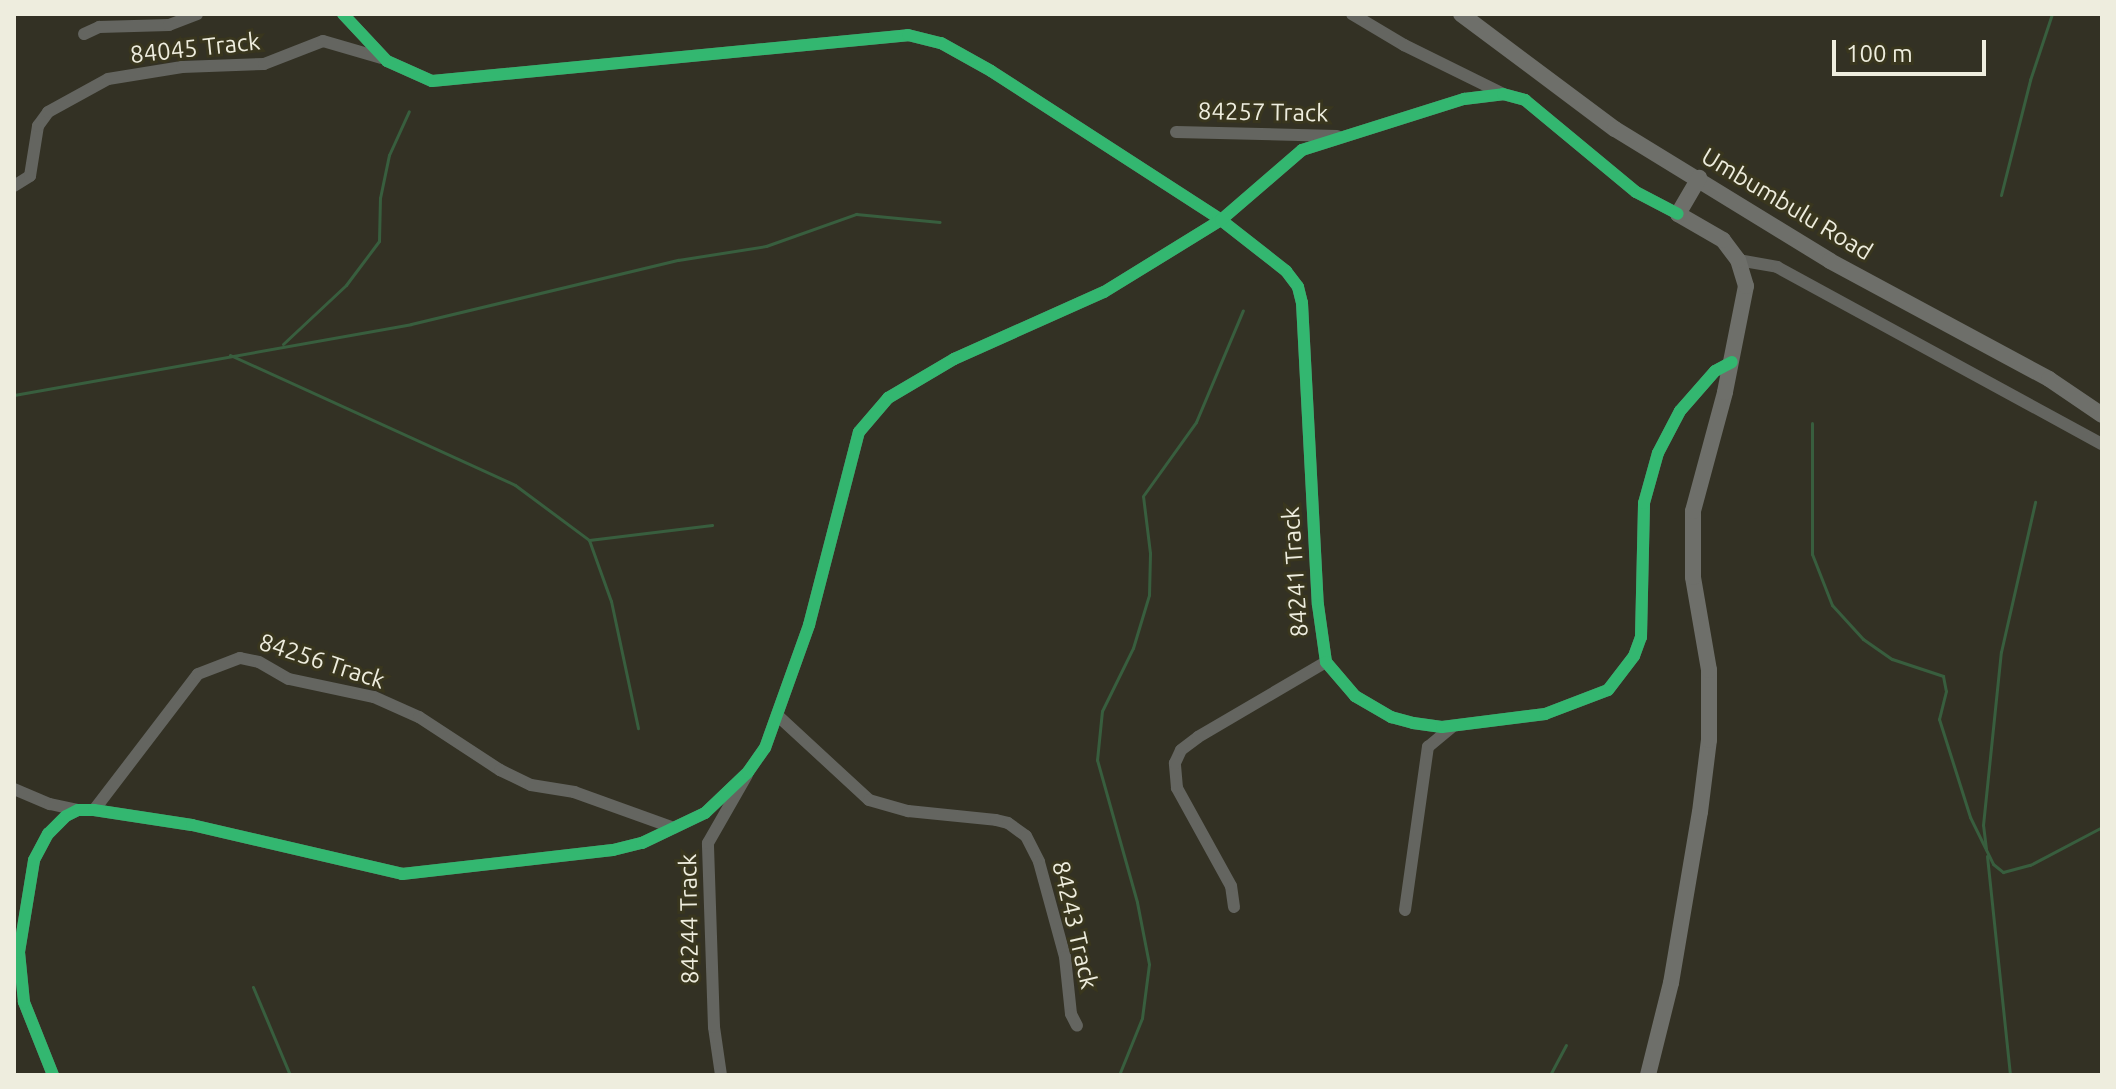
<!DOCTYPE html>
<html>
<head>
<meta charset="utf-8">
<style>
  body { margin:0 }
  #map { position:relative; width:2116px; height:1089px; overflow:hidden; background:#333124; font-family:Ubuntu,sans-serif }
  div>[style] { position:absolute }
  .stream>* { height:3px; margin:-1.5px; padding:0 1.5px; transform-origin:1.5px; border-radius:1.5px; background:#385e3e }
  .street>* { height:12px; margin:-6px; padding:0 6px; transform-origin:6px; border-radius:6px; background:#646560 }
  .secondary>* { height:16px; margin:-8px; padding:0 8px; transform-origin:8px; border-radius:8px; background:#6e6f6a }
  .cycleway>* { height:12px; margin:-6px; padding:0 6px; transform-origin:6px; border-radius:6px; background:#33b770 }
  span { translate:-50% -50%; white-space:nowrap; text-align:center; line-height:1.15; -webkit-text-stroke:6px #39361e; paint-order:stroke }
  .street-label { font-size:24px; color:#eeedde }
  .frame { position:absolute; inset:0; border:16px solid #eeedde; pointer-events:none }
  .scale { position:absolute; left:1832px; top:40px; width:154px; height:36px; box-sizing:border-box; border:4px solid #eeedde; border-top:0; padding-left:10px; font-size:24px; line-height:28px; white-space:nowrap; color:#eeedde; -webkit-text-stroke:6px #39361e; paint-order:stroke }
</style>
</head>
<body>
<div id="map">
  <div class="stream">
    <div style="left:938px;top:14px;width:109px"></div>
    <div style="left:2001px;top:195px;width:119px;rotate:-75.8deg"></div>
    <div style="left:2030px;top:80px;width:70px;rotate:-71.6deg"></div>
    <div style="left:283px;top:344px;width:86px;rotate:-43.1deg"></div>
    <div style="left:346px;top:285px;width:55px;rotate:-53.1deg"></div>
    <div style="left:379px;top:241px;width:43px;rotate:-88.7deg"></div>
    <div style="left:380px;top:198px;width:44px;rotate:-78.2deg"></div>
    <div style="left:389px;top:155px;width:48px;rotate:-65.6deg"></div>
    <div style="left:230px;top:355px;width:313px;rotate:24.5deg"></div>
    <div style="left:515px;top:485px;width:92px;rotate:36.6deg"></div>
    <div style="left:589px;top:540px;width:65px;rotate:70.2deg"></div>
    <div style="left:611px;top:601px;width:130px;rotate:78deg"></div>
    <div style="left:14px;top:395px;width:403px;rotate:-10.1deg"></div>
    <div style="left:411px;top:324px;width:275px;rotate:-13.5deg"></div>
    <div style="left:678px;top:260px;width:89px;rotate:-9deg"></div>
    <div style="left:766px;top:246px;width:96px;rotate:-19.6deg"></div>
    <div style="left:856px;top:214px;width:84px;rotate:5.4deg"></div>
    <div style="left:1812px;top:423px;width:131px;rotate:90deg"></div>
    <div style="left:1812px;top:554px;width:55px;rotate:68.6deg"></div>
    <div style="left:1832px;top:605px;width:46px;rotate:47.6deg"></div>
    <div style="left:1863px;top:639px;width:35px;rotate:35deg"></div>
    <div style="left:1892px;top:659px;width:54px;rotate:18.4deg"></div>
    <div style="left:1943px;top:676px;width:15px;rotate:79deg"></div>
    <div style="left:1946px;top:691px;width:29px;rotate:104deg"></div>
    <div style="left:1939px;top:719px;width:103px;rotate:72.4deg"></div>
    <div style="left:1970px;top:817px;width:52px;rotate:63.9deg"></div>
    <div style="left:1993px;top:864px;width:13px;rotate:39deg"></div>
    <div style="left:2003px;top:872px;width:28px;rotate:-15deg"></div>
    <div style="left:2030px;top:865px;width:81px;rotate:-27.8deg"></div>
    <div style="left:589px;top:540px;width:124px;rotate:-7deg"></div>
    <div style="left:1986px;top:849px;width:24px;rotate:-97deg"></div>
    <div style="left:1983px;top:825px;width:174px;rotate:-84.1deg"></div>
    <div style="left:2001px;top:652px;width:154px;rotate:-77.2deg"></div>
    <div style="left:1987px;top:856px;width:220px;rotate:84deg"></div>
    <div style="left:253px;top:987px;width:95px;rotate:67.2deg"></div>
    <div style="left:1119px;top:1075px;width:61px;rotate:-68deg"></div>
    <div style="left:1142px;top:1018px;width:54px;rotate:-82.6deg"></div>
    <div style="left:1149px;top:964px;width:63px;rotate:-101deg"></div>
    <div style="left:1137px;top:902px;width:148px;rotate:-105.7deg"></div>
    <div style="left:1097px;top:760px;width:49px;rotate:-84.2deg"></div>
    <div style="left:1102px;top:711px;width:70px;rotate:-63.8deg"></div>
    <div style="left:1133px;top:648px;width:55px;rotate:-73.2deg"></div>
    <div style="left:1149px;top:595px;width:42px;rotate:-88.6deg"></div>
    <div style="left:1150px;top:553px;width:57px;rotate:-97deg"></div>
    <div style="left:1143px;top:496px;width:91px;rotate:-54.4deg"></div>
    <div style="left:1196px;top:422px;width:121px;rotate:-67.2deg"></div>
    <div style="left:1550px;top:1075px;width:34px;rotate:-62deg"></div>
  </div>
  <div class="street">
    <div style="left:343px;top:14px;width:64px;rotate:46.9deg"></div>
    <div style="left:387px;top:61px;width:49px;rotate:24deg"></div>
    <div style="left:432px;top:81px;width:478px;rotate:-5.5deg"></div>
    <div style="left:908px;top:35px;width:34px;rotate:14deg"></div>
    <div style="left:941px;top:43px;width:57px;rotate:29.2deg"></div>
    <div style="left:991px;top:71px;width:274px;rotate:32.9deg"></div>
    <div style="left:1221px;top:220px;width:83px;rotate:38.1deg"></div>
    <div style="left:1286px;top:271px;width:20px;rotate:53deg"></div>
    <div style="left:1298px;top:287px;width:16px;rotate:76deg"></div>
    <div style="left:1302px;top:303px;width:302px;rotate:87deg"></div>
    <div style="left:1318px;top:605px;width:58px;rotate:82deg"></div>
    <div style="left:1326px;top:662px;width:45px;rotate:49.5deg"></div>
    <div style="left:1355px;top:696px;width:42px;rotate:30.3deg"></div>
    <div style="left:1391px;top:717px;width:23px;rotate:15deg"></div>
    <div style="left:1413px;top:723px;width:29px;rotate:8deg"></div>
    <div style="left:1442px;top:727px;width:104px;rotate:-7.2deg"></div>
    <div style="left:1545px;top:714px;width:67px;rotate:-20.9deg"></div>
    <div style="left:1608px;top:690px;width:43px;rotate:-52.6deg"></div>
    <div style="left:1634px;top:656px;width:20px;rotate:-70deg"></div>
    <div style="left:1641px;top:637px;width:134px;rotate:-88.7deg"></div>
    <div style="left:1644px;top:503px;width:52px;rotate:-74.4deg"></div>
    <div style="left:1658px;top:453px;width:47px;rotate:-62.4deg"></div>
    <div style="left:1680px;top:411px;width:53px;rotate:-48.8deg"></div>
    <div style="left:1715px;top:371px;width:19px;rotate:-28deg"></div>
    <div style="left:1352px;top:14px;width:61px;rotate:30.8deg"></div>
    <div style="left:1404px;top:45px;width:110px;rotate:26.3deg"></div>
    <div style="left:84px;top:34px;width:17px;rotate:-25deg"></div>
    <div style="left:99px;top:27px;width:70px;rotate:-1.6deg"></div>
    <div style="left:169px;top:25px;width:30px;rotate:-21deg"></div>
    <div style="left:1176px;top:132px;width:161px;rotate:1.4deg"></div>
    <div style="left:14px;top:186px;width:19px;rotate:-32deg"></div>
    <div style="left:30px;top:176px;width:51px;rotate:-80.9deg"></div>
    <div style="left:38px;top:126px;width:17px;rotate:-54deg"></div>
    <div style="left:48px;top:112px;width:68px;rotate:-28.8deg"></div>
    <div style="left:108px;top:79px;width:75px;rotate:-9.2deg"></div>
    <div style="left:182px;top:67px;width:82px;rotate:-2.1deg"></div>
    <div style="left:264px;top:64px;width:63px;rotate:-21.3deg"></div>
    <div style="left:323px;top:41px;width:60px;rotate:16.3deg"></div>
    <div style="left:1738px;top:260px;width:40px;rotate:10deg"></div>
    <div style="left:1777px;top:267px;width:370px;rotate:28.6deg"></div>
    <div style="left:777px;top:715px;width:125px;rotate:42.7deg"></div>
    <div style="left:869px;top:800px;width:41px;rotate:15.8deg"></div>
    <div style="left:908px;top:811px;width:88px;rotate:5.8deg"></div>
    <div style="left:996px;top:820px;width:12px;rotate:14deg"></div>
    <div style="left:1008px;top:823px;width:22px;rotate:36deg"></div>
    <div style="left:1026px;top:836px;width:29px;rotate:63deg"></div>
    <div style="left:1039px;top:862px;width:98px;rotate:74.7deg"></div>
    <div style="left:1065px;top:957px;width:57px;rotate:84deg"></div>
    <div style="left:1071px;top:1014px;width:13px;rotate:63deg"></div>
    <div style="left:14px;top:789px;width:39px;rotate:23deg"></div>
    <div style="left:50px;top:804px;width:29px;rotate:12deg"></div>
    <div style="left:94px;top:810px;width:171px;rotate:-52.6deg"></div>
    <div style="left:198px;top:674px;width:45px;rotate:-20.9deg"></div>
    <div style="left:240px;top:658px;width:19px;rotate:12deg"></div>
    <div style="left:259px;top:662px;width:34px;rotate:30deg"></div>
    <div style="left:289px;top:679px;width:87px;rotate:12deg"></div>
    <div style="left:374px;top:697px;width:49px;rotate:24deg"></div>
    <div style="left:419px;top:717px;width:97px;rotate:33.2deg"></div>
    <div style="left:500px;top:770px;width:34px;rotate:26deg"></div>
    <div style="left:531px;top:785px;width:44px;rotate:9.2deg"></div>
    <div style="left:574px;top:792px;width:106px;rotate:19.8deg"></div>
    <div style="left:1234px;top:907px;width:21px;rotate:-98deg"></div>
    <div style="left:1231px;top:886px;width:112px;rotate:-118.9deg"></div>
    <div style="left:1177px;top:788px;width:25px;rotate:-95deg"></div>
    <div style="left:1175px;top:763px;width:14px;rotate:-65deg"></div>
    <div style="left:1181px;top:750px;width:21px;rotate:-37deg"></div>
    <div style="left:1198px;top:737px;width:148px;rotate:-30.4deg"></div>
    <div style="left:1405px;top:910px;width:165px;rotate:-82deg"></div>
    <div style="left:1428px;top:747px;width:31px;rotate:-40deg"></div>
    <div style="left:53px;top:1075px;width:79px;rotate:-111.7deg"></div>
    <div style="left:24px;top:1002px;width:50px;rotate:-95.7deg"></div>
    <div style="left:19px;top:952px;width:93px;rotate:-80.7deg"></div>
    <div style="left:34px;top:860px;width:30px;rotate:-62deg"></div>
    <div style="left:48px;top:834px;width:25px;rotate:-45deg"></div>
    <div style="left:66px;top:816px;width:13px;rotate:-27deg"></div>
    <div style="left:78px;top:810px;width:16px"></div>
    <div style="left:94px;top:810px;width:99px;rotate:8.7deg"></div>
    <div style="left:192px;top:825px;width:216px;rotate:13.1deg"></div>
    <div style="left:402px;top:874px;width:212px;rotate:-6.5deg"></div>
    <div style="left:613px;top:850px;width:30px;rotate:-14deg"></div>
    <div style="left:642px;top:843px;width:70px;rotate:-25.5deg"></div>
    <div style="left:705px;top:813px;width:59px;rotate:-43.6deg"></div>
    <div style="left:748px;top:772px;width:29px;rotate:-55deg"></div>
    <div style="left:765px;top:748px;width:131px;rotate:-70.3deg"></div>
    <div style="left:809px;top:625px;width:199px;rotate:-75.5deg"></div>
    <div style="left:859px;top:432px;width:45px;rotate:-49.5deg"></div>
    <div style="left:888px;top:398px;width:77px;rotate:-30.6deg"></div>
    <div style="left:954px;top:359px;width:164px;rotate:-24.1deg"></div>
    <div style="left:1104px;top:292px;width:137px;rotate:-31.6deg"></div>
    <div style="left:1221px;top:220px;width:107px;rotate:-40.8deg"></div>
    <div style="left:1302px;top:150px;width:170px;rotate:-17.5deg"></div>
    <div style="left:1464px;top:99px;width:39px;rotate:-7deg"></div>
    <div style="left:1503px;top:94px;width:23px;rotate:15deg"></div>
    <div style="left:1525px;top:100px;width:144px;rotate:39.7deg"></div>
    <div style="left:1636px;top:192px;width:47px;rotate:27.6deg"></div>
    <div style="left:721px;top:1075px;width:49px;rotate:-98.3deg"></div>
    <div style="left:714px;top:1027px;width:184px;rotate:-91.9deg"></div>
    <div style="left:708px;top:843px;width:78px;rotate:-60.2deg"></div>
  </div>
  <div class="secondary">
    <div style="left:1461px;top:14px;width:192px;rotate:36.8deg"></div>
    <div style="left:1615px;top:129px;width:252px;rotate:31.5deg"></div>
    <div style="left:1830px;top:261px;width:249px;rotate:28.3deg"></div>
    <div style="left:2049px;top:379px;width:64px;rotate:34.2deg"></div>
    <div style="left:1648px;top:1075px;width:95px;rotate:-76deg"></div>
    <div style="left:1671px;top:983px;width:173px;rotate:-80.4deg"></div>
    <div style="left:1700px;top:812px;width:73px;rotate:-82.9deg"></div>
    <div style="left:1709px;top:740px;width:70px;rotate:-90deg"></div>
    <div style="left:1709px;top:670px;width:94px;rotate:-99.8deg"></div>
    <div style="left:1693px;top:577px;width:66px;rotate:-90deg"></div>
    <div style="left:1693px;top:511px;width:123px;rotate:-74.9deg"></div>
    <div style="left:1725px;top:392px;width:108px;rotate:-78.8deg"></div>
    <div style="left:1746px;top:286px;width:27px;rotate:-107deg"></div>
    <div style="left:1738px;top:260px;width:25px;rotate:-127deg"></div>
    <div style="left:1723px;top:240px;width:52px;rotate:-150deg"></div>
    <div style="left:1678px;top:214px;width:42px;rotate:-59.7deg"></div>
  </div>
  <div class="cycleway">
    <div style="left:343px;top:14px;width:64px;rotate:46.9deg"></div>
    <div style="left:387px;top:61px;width:49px;rotate:24deg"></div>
    <div style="left:432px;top:81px;width:478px;rotate:-5.5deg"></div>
    <div style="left:908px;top:35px;width:34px;rotate:14deg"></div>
    <div style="left:941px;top:43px;width:57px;rotate:29.2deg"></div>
    <div style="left:991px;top:71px;width:274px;rotate:32.9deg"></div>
    <div style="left:1221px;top:220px;width:83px;rotate:38.1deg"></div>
    <div style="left:1286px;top:271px;width:20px;rotate:53deg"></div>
    <div style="left:1298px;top:287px;width:16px;rotate:76deg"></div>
    <div style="left:1302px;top:303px;width:302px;rotate:87deg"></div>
    <div style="left:1318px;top:605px;width:58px;rotate:82deg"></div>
    <div style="left:1326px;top:662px;width:45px;rotate:49.5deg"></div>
    <div style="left:1355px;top:696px;width:42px;rotate:30.3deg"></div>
    <div style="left:1391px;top:717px;width:23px;rotate:15deg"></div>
    <div style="left:1413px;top:723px;width:29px;rotate:8deg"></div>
    <div style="left:1442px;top:727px;width:104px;rotate:-7.2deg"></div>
    <div style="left:1545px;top:714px;width:67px;rotate:-20.9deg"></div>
    <div style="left:1608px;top:690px;width:43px;rotate:-52.6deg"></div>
    <div style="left:1634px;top:656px;width:20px;rotate:-70deg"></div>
    <div style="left:1641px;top:637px;width:134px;rotate:-88.7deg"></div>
    <div style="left:1644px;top:503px;width:52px;rotate:-74.4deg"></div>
    <div style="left:1658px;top:453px;width:47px;rotate:-62.4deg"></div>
    <div style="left:1680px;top:411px;width:53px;rotate:-48.8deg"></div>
    <div style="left:1715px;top:371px;width:19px;rotate:-28deg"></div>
    <div style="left:53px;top:1075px;width:79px;rotate:-111.7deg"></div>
    <div style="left:24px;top:1002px;width:50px;rotate:-95.7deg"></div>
    <div style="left:19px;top:952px;width:93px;rotate:-80.7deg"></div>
    <div style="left:34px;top:860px;width:30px;rotate:-62deg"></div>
    <div style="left:48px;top:834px;width:25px;rotate:-45deg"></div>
    <div style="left:66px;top:816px;width:13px;rotate:-27deg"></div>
    <div style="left:78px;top:810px;width:16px"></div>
    <div style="left:94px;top:810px;width:99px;rotate:8.7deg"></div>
    <div style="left:192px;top:825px;width:216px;rotate:13.1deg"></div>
    <div style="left:402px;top:874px;width:212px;rotate:-6.5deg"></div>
    <div style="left:613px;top:850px;width:30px;rotate:-14deg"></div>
    <div style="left:642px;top:843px;width:70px;rotate:-25.5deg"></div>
    <div style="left:705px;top:813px;width:59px;rotate:-43.6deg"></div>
    <div style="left:748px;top:772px;width:29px;rotate:-55deg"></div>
    <div style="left:765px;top:748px;width:131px;rotate:-70.3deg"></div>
    <div style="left:809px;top:625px;width:199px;rotate:-75.5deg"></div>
    <div style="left:859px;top:432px;width:45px;rotate:-49.5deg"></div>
    <div style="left:888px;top:398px;width:77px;rotate:-30.6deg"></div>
    <div style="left:954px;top:359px;width:164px;rotate:-24.1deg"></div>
    <div style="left:1104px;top:292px;width:137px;rotate:-31.6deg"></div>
    <div style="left:1221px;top:220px;width:107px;rotate:-40.8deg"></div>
    <div style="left:1302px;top:150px;width:170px;rotate:-17.5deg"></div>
    <div style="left:1464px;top:99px;width:39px;rotate:-7deg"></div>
    <div style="left:1503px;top:94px;width:23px;rotate:15deg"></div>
    <div style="left:1525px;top:100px;width:144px;rotate:39.7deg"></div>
    <div style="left:1636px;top:192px;width:47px;rotate:27.6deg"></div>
  </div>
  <div class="street-label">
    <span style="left:195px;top:48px;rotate:-6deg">84045 Track</span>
    <span style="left:1263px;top:112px;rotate:1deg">84257 Track</span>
    <span style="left:1787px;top:204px;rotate:31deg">Umbumbulu Road</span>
    <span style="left:1295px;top:572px;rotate:-94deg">84241 Track</span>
    <span style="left:322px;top:661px;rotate:18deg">84256 Track</span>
    <span style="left:689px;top:919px;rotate:-91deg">84244 Track</span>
    <span style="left:1075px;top:925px;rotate:77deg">84243 Track</span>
  </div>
  <div class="frame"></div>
  <div class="scale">100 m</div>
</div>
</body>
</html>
